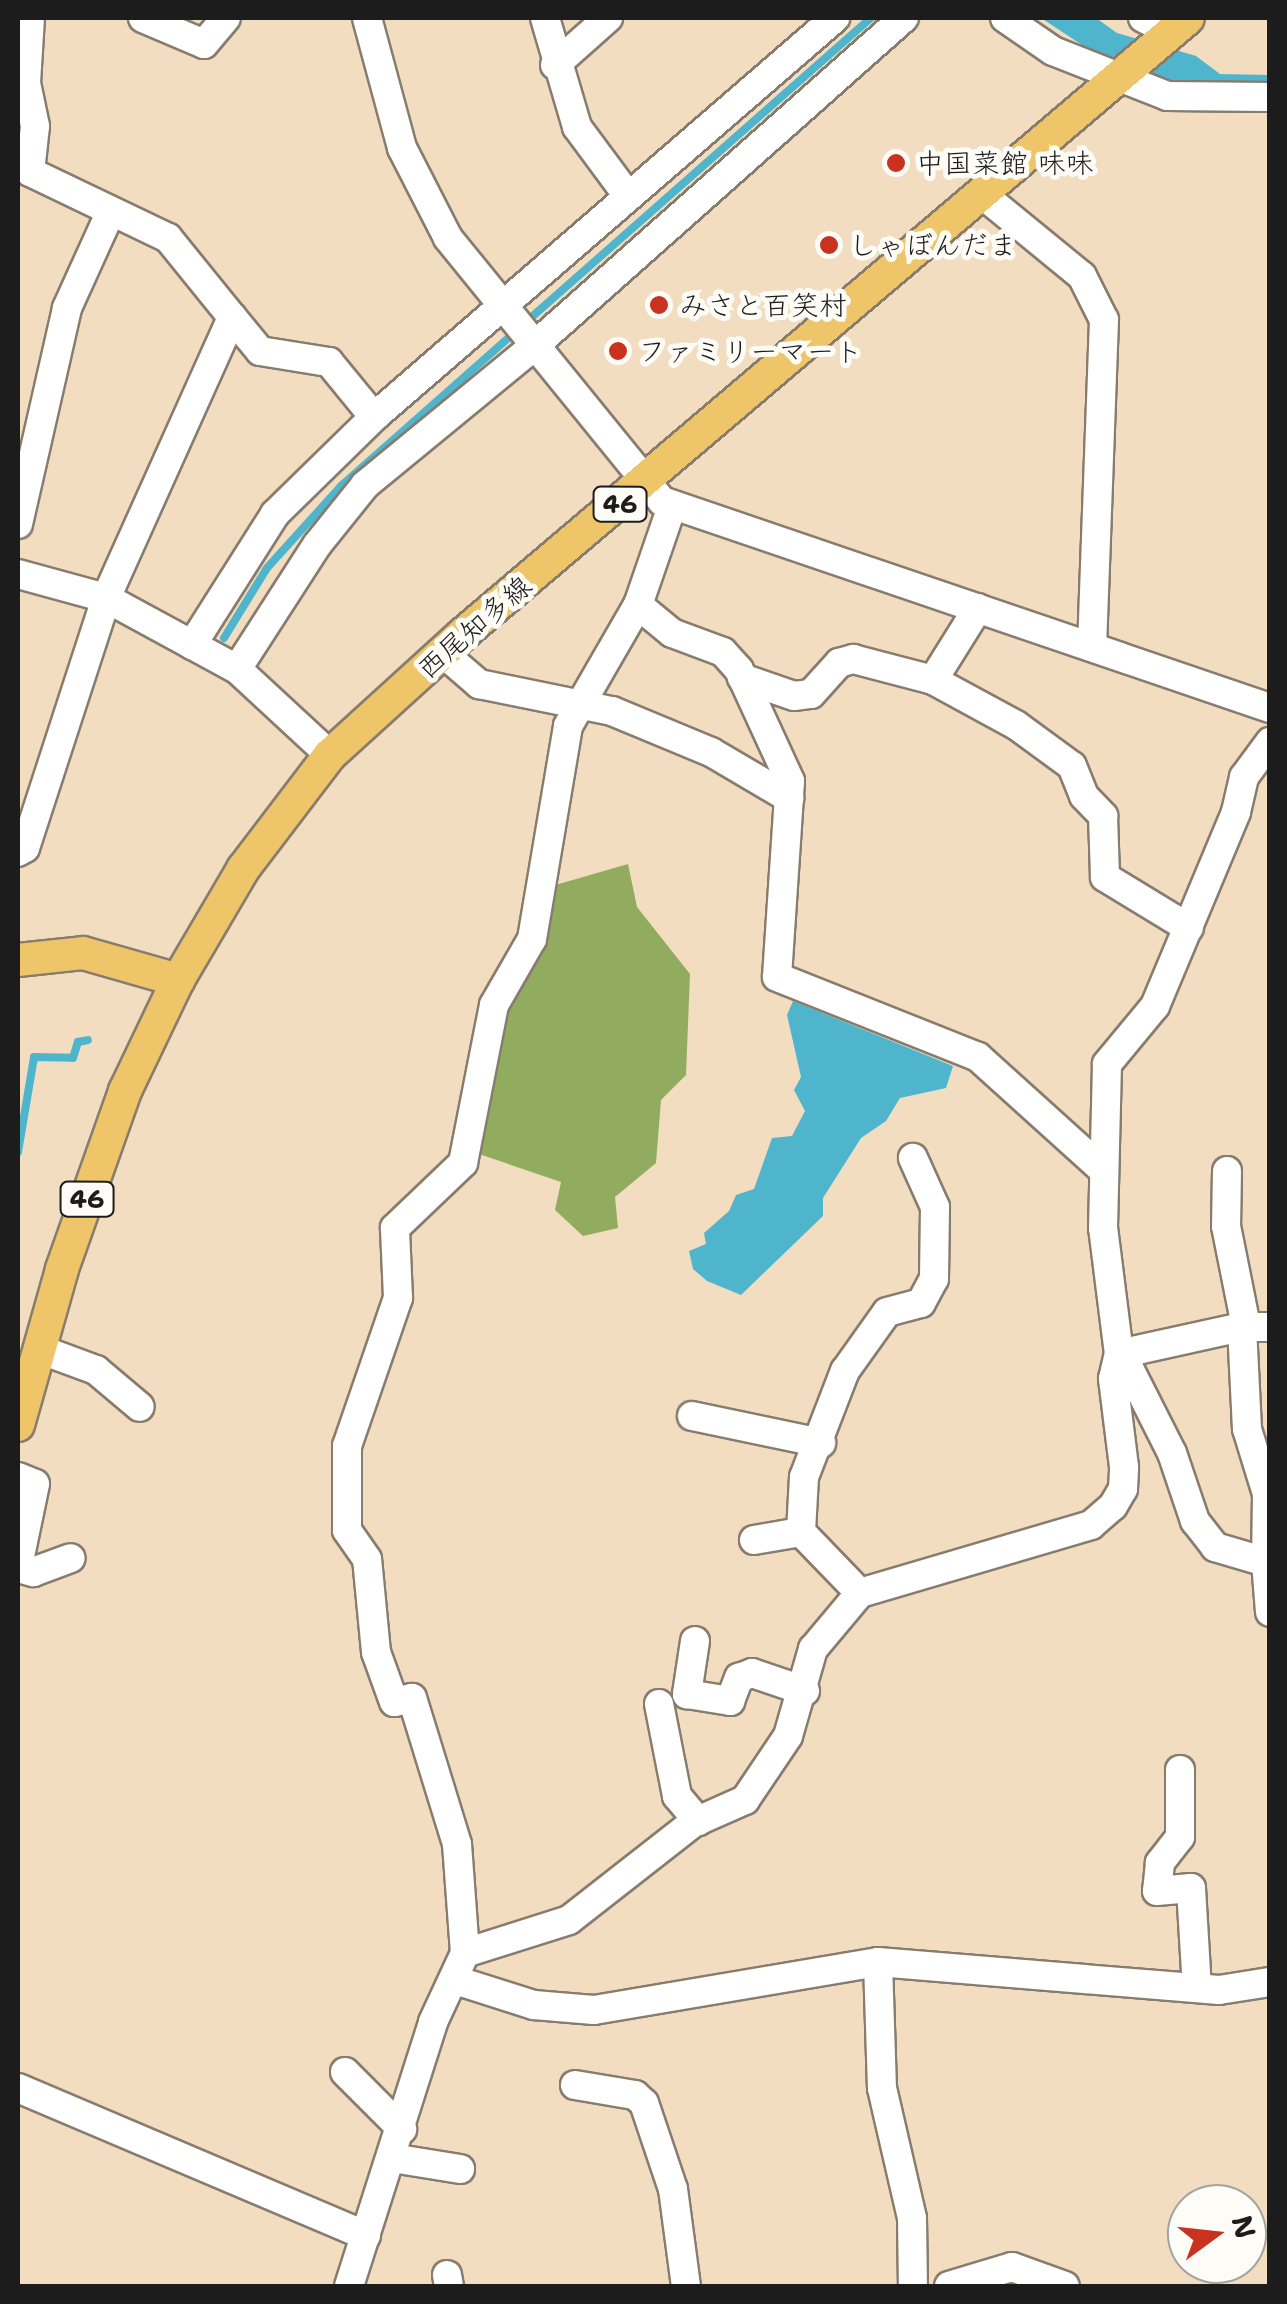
<!DOCTYPE html>
<html>
<head>
<meta charset="utf-8">
<style>
  body { margin:0 }
  #map { position:relative; width:1287px; height:2304px; overflow:hidden; background:#f3ddc0; font-family:"Shantell Sans","Klee One",sans-serif }
  div>[style] { position:absolute }
  .forest>* { inset:0; background:#91ac5e }
  .water>* { inset:0; background:#4fb5cd }
  .stream>* { height:8px; margin:-4px; padding:0 4px; transform-origin:4px; border-radius:4px; background:#4fb5cd }
  .roads { filter:drop-shadow(2px 0 #887c6e) drop-shadow(-2px 0 #887c6e) drop-shadow(0 2px #887c6e) drop-shadow(0 -2px #887c6e) }
  .minor>* { height:28px; margin:-14px; padding:0 14px; transform-origin:14px; border-radius:14px; background:#fff }
  .major>* { height:32px; margin:-16px; padding:0 16px; transform-origin:16px; border-radius:16px; background:#eec569 }
  .dots>* { width:28px; height:28px; translate:-50% -50%; box-sizing:border-box; border:5px solid #fdfcf7; border-radius:50% }
  span { translate:-50% -50%; white-space:nowrap; text-align:center; line-height:1.15; -webkit-text-stroke:10px #fdfcf7; paint-order:stroke }
  .shield-label span { padding:2px 8px; background:#fdfcf7; border:2px solid; border-radius:8px; -webkit-text-stroke-width:0 }
  .shield-label { font-size:25px; color:#1c1c1c; font-weight:700 }
  .poi-label { font-size:28px; color:#1c1c1c }
  .left { translate:0 -50%; text-align:left }
  .street-label { font-size:28px; color:#1c1c1c }
  .frame { position:absolute; inset:0; border:20px solid #1c1c1c; pointer-events:none }
  .north { position:absolute; left:1167px; top:2184px; width:100px; height:100px; box-sizing:border-box; background:#fdfcf7; border:2px solid #a3a29f; border-radius:50%; rotate:75deg; font-size:28px; font-weight:700; line-height:40px; text-align:center; color:#1c1c1c }
  .north::after { content:''; display:block; margin:auto; width:35px; height:45px; background:#c8321e; clip-path:polygon(50% 0,100% 100%,50% 72%,0 100%) }
</style>
</head>
<body>
<div id="map">
  <div class="forest">
    <div style="clip-path:polygon(628px 864px,637px 907px,690px 974px,686px 1075px,661px 1100px,656px 1163px,615px 1197px,618px 1228px,583px 1236px,555px 1210px,561px 1182px,473px 1152px,481px 1017px,552px 886px)"></div>
  </div>
  <div class="water">
    <div style="clip-path:polygon(1041px 18px,1096px 18px,1117px 33px,1196px 56px,1220px 74px,1269px 75px,1269px 88px,1167px 87px,1102px 58px)"></div>
    <div style="clip-path:polygon(793px 1001px,953px 1066px,946px 1088px,900px 1098px,886px 1121px,861px 1138px,823px 1198px,823px 1216px,741px 1295px,707px 1281px,693px 1269px,689px 1251px,706px 1244px,704px 1233px,729px 1211px,736px 1195px,754px 1189px,772px 1138px,792px 1136px,805px 1111px,794px 1090px,801px 1077px,787px 1015px)"></div>
  </div>
  <div class="stream">
    <div style="left:526px;top:322px;width:460px;rotate:-41.4deg"></div>
    <div style="left:224px;top:638px;width:82px;rotate:-58.4deg"></div>
    <div style="left:267px;top:568px;width:110px;rotate:-47.9deg"></div>
    <div style="left:341px;top:486px;width:234px;rotate:-41.5deg"></div>
    <div style="left:18px;top:1152px;width:96px;rotate:-80.4deg"></div>
    <div style="left:34px;top:1057px;width:39px;rotate:1deg"></div>
    <div style="left:73px;top:1058px;width:17px;rotate:-73deg"></div>
    <div style="left:78px;top:1042px;width:10px;rotate:-11deg"></div>
  </div>
  <div class="roads">
    <div class="minor">
      <div style="left:143px;top:18px;width:66px;rotate:23.1deg"></div>
      <div style="left:204px;top:44px;width:34px;rotate:-50deg"></div>
      <div style="left:367px;top:18px;width:135px;rotate:74.9deg"></div>
      <div style="left:402px;top:148px;width:101px;rotate:62.9deg"></div>
      <div style="left:448px;top:238px;width:339px;rotate:50.9deg"></div>
      <div style="left:662px;top:501px;width:642px;rotate:18.8deg"></div>
      <div style="left:545px;top:18px;width:114px;rotate:73.6deg"></div>
      <div style="left:577px;top:127px;width:86px;rotate:53.5deg"></div>
      <div style="left:1005px;top:18px;width:58px;rotate:34.5deg"></div>
      <div style="left:1053px;top:51px;width:123px;rotate:21.5deg"></div>
      <div style="left:1167px;top:96px;width:103px;rotate:0.6deg"></div>
      <div style="left:1143px;top:18px;width:32px;rotate:26deg"></div>
      <div style="left:555px;top:65px;width:71px;rotate:-41.6deg"></div>
      <div style="left:983px;top:195px;width:128px;rotate:39.3deg"></div>
      <div style="left:1082px;top:276px;width:49px;rotate:63.4deg"></div>
      <div style="left:1104px;top:320px;width:324px;rotate:92.1deg"></div>
      <div style="left:232px;top:317px;width:44px;rotate:50.5deg"></div>
      <div style="left:260px;top:351px;width:70px;rotate:9.1deg"></div>
      <div style="left:329px;top:362px;width:71px;rotate:50.7deg"></div>
      <div style="left:18px;top:524px;width:221px;rotate:-77.2deg"></div>
      <div style="left:67px;top:308px;width:104px;rotate:-65.6deg"></div>
      <div style="left:18px;top:574px;width:91px;rotate:15.3deg"></div>
      <div style="left:106px;top:598px;width:149px;rotate:28.5deg"></div>
      <div style="left:237px;top:669px;width:127px;rotate:42.8deg"></div>
      <div style="left:638px;top:605px;width:44px;rotate:39.5deg"></div>
      <div style="left:672px;top:633px;width:54px;rotate:20.4deg"></div>
      <div style="left:723px;top:652px;width:24px;rotate:48deg"></div>
      <div style="left:739px;top:670px;width:122px;rotate:65.3deg"></div>
      <div style="left:790px;top:781px;width:196px;rotate:93.8deg"></div>
      <div style="left:777px;top:977px;width:216px;rotate:21.7deg"></div>
      <div style="left:978px;top:1057px;width:166px;rotate:42.1deg"></div>
      <div style="left:978px;top:608px;width:85px;rotate:122deg"></div>
      <div style="left:933px;top:680px;width:94px;rotate:28.5deg"></div>
      <div style="left:1016px;top:725px;width:69px;rotate:36.2deg"></div>
      <div style="left:1072px;top:766px;width:32px;rotate:68deg"></div>
      <div style="left:1084px;top:796px;width:28px;rotate:46deg"></div>
      <div style="left:1103px;top:816px;width:61px;rotate:88.1deg"></div>
      <div style="left:1105px;top:877px;width:98px;rotate:31.3deg"></div>
      <div style="left:192px;top:645px;width:155px;rotate:-57.6deg"></div>
      <div style="left:275px;top:514px;width:139px;rotate:-44.4deg"></div>
      <div style="left:374px;top:417px;width:610px;rotate:-40.88deg"></div>
      <div style="left:443px;top:653px;width:48px;rotate:40.7deg"></div>
      <div style="left:479px;top:684px;width:136px;rotate:11.5deg"></div>
      <div style="left:612px;top:711px;width:107px;rotate:22.5deg"></div>
      <div style="left:711px;top:752px;width:91px;rotate:30.5deg"></div>
      <div style="left:237px;top:669px;width:148px;rotate:-57.2deg"></div>
      <div style="left:317px;top:545px;width:77px;rotate:-51.3deg"></div>
      <div style="left:365px;top:485px;width:217px;rotate:-39.4deg"></div>
      <div style="left:533px;top:347px;width:496px;rotate:-41.6deg"></div>
      <div style="left:742px;top:678px;width:55px;rotate:19.1deg"></div>
      <div style="left:794px;top:696px;width:17px;rotate:-7deg"></div>
      <div style="left:811px;top:694px;width:42px;rotate:-47.9deg"></div>
      <div style="left:839px;top:663px;width:15px;rotate:-16deg"></div>
      <div style="left:853px;top:659px;width:83px;rotate:14.7deg"></div>
      <div style="left:18px;top:852px;width:8px;rotate:-30deg"></div>
      <div style="left:25px;top:848px;width:263px;rotate:-72deg"></div>
      <div style="left:106px;top:598px;width:308px;rotate:-65.8deg"></div>
      <div style="left:232px;top:317px;width:102px;rotate:-129deg"></div>
      <div style="left:168px;top:238px;width:153px;rotate:-154.4deg"></div>
      <div style="left:30px;top:172px;width:46px;rotate:-83.8deg"></div>
      <div style="left:35px;top:126px;width:44px;rotate:-101.8deg"></div>
      <div style="left:26px;top:83px;width:65px;rotate:-86.5deg"></div>
      <div style="left:1227px;top:1171px;width:55px;rotate:91deg"></div>
      <div style="left:1226px;top:1226px;width:102px;rotate:78.7deg"></div>
      <div style="left:1242px;top:1327px;width:102px;rotate:87.2deg"></div>
      <div style="left:1247px;top:1429px;width:68px;rotate:72.9deg"></div>
      <div style="left:1267px;top:1494px;width:68px;rotate:90.8deg"></div>
      <div style="left:39px;top:1349px;width:61px;rotate:20.2deg"></div>
      <div style="left:96px;top:1370px;width:57px;rotate:40.1deg"></div>
      <div style="left:1119px;top:1354px;width:126px;rotate:-12.4deg"></div>
      <div style="left:1242px;top:1327px;width:28px"></div>
      <div style="left:1120px;top:1365px;width:11px;rotate:27deg"></div>
      <div style="left:1130px;top:1370px;width:93px;rotate:63.2deg"></div>
      <div style="left:1172px;top:1453px;width:72px;rotate:71.3deg"></div>
      <div style="left:1195px;top:1521px;width:33px;rotate:52deg"></div>
      <div style="left:1215px;top:1547px;width:53px;rotate:16.4deg"></div>
      <div style="left:1266px;top:1562px;width:50px;rotate:85.4deg"></div>
      <div style="left:692px;top:1416px;width:132px;rotate:11.8deg"></div>
      <div style="left:18px;top:1477px;width:18px;rotate:22deg"></div>
      <div style="left:35px;top:1484px;width:84px;rotate:101.7deg"></div>
      <div style="left:801px;top:1532px;width:55px;rotate:-86.9deg"></div>
      <div style="left:804px;top:1477px;width:114px;rotate:-68.9deg"></div>
      <div style="left:845px;top:1371px;width:72px;rotate:-54.6deg"></div>
      <div style="left:887px;top:1312px;width:35px;rotate:-15deg"></div>
      <div style="left:921px;top:1303px;width:27px;rotate:-62deg"></div>
      <div style="left:934px;top:1279px;width:72px;rotate:-89.2deg"></div>
      <div style="left:935px;top:1207px;width:54px;rotate:-114.2deg"></div>
      <div style="left:754px;top:1540px;width:48px;rotate:-9.7deg"></div>
      <div style="left:801px;top:1532px;width:85px;rotate:46deg"></div>
      <div style="left:18px;top:1568px;width:16px;rotate:15deg"></div>
      <div style="left:33px;top:1572px;width:40px;rotate:-20.2deg"></div>
      <div style="left:695px;top:1641px;width:54px;rotate:98.6deg"></div>
      <div style="left:687px;top:1694px;width:44px;rotate:9.2deg"></div>
      <div style="left:730px;top:1701px;width:25px;rotate:-69deg"></div>
      <div style="left:739px;top:1678px;width:14px;rotate:-21deg"></div>
      <div style="left:752px;top:1673px;width:56px;rotate:18.8deg"></div>
      <div style="left:659px;top:1704px;width:94px;rotate:78.9deg"></div>
      <div style="left:677px;top:1796px;width:33px;rotate:50deg"></div>
      <div style="left:1180px;top:1770px;width:67px;rotate:90deg"></div>
      <div style="left:1180px;top:1837px;width:33px;rotate:128deg"></div>
      <div style="left:1160px;top:1863px;width:28px;rotate:96deg"></div>
      <div style="left:1157px;top:1891px;width:34px;rotate:-5deg"></div>
      <div style="left:1191px;top:1888px;width:100px;rotate:86.6deg"></div>
      <div style="left:465px;top:1953px;width:109px;rotate:-17.6deg"></div>
      <div style="left:569px;top:1920px;width:157px;rotate:-38deg"></div>
      <div style="left:693px;top:1823px;width:57px;rotate:-23.9deg"></div>
      <div style="left:745px;top:1800px;width:77px;rotate:-56.1deg"></div>
      <div style="left:788px;top:1736px;width:91px;rotate:-74deg"></div>
      <div style="left:813px;top:1649px;width:73px;rotate:-50deg"></div>
      <div style="left:860px;top:1593px;width:241px;rotate:-16.4deg"></div>
      <div style="left:1091px;top:1525px;width:29px;rotate:-41deg"></div>
      <div style="left:1113px;top:1506px;width:20px;rotate:-60deg"></div>
      <div style="left:1123px;top:1489px;width:22px;rotate:-87deg"></div>
      <div style="left:1124px;top:1467px;width:89px;rotate:-97.1deg"></div>
      <div style="left:1113px;top:1379px;width:26px;rotate:-77deg"></div>
      <div style="left:1119px;top:1354px;width:127px;rotate:-97.2deg"></div>
      <div style="left:1103px;top:1228px;width:164px;rotate:-88.6deg"></div>
      <div style="left:1107px;top:1064px;width:75px;rotate:-50.4deg"></div>
      <div style="left:1155px;top:1006px;width:210px;rotate:-67.3deg"></div>
      <div style="left:1236px;top:812px;width:36px;rotate:-77deg"></div>
      <div style="left:1244px;top:777px;width:44px;rotate:-53.4deg"></div>
      <div style="left:878px;top:1962px;width:126px;rotate:88.2deg"></div>
      <div style="left:882px;top:2088px;width:133px;rotate:77deg"></div>
      <div style="left:912px;top:2218px;width:68px;rotate:89.2deg"></div>
      <div style="left:455px;top:1980px;width:83px;rotate:17.6deg"></div>
      <div style="left:534px;top:2005px;width:60px;rotate:4.8deg"></div>
      <div style="left:594px;top:2010px;width:288px;rotate:-9.6deg"></div>
      <div style="left:878px;top:1962px;width:342px;rotate:4.7deg"></div>
      <div style="left:1219px;top:1990px;width:52px;rotate:-8.9deg"></div>
      <div style="left:345px;top:2072px;width:81px;rotate:45deg"></div>
      <div style="left:575px;top:2085px;width:61px;rotate:9.5deg"></div>
      <div style="left:635px;top:2095px;width:12px;rotate:42deg"></div>
      <div style="left:644px;top:2103px;width:91px;rotate:71.4deg"></div>
      <div style="left:673px;top:2189px;width:98px;rotate:82.4deg"></div>
      <div style="left:18px;top:2088px;width:378px;rotate:23deg"></div>
      <div style="left:392px;top:2158px;width:69px;rotate:9.2deg"></div>
      <div style="left:447px;top:2275px;width:11px;rotate:80deg"></div>
      <div style="left:349px;top:2286px;width:277px;rotate:-72.3deg"></div>
      <div style="left:433px;top:2022px;width:76px;rotate:-65.1deg"></div>
      <div style="left:465px;top:1953px;width:109px;rotate:-94.2deg"></div>
      <div style="left:457px;top:1844px;width:153px;rotate:-107.1deg"></div>
      <div style="left:412px;top:1698px;width:18px;rotate:167deg"></div>
      <div style="left:394px;top:1702px;width:53px;rotate:-109.8deg"></div>
      <div style="left:376px;top:1652px;width:93px;rotate:-95.5deg"></div>
      <div style="left:367px;top:1559px;width:35px;rotate:-125deg"></div>
      <div style="left:347px;top:1530px;width:84px;rotate:-90deg"></div>
      <div style="left:347px;top:1446px;width:157px;rotate:-71deg"></div>
      <div style="left:398px;top:1298px;width:70px;rotate:-92.5deg"></div>
      <div style="left:395px;top:1228px;width:94px;rotate:-43.7deg"></div>
      <div style="left:463px;top:1163px;width:161px;rotate:-78.9deg"></div>
      <div style="left:494px;top:1005px;width:76px;rotate:-60.1deg"></div>
      <div style="left:532px;top:939px;width:216px;rotate:-80.4deg"></div>
      <div style="left:568px;top:726px;width:140px;rotate:-60deg"></div>
      <div style="left:638px;top:605px;width:105px;rotate:-71deg"></div>
      <div style="left:949px;top:2286px;width:66px;rotate:-16.8deg"></div>
      <div style="left:1012px;top:2267px;width:56px;rotate:19.7deg"></div>
    </div>
    <div class="major">
      <div style="left:18px;top:960px;width:65px;rotate:-6.1deg"></div>
      <div style="left:83px;top:953px;width:99px;rotate:15.9deg"></div>
      <div style="left:18px;top:1425px;width:162px;rotate:-74.2deg"></div>
      <div style="left:62px;top:1269px;width:189px;rotate:-70.5deg"></div>
      <div style="left:125px;top:1091px;width:123px;rotate:-64.5deg"></div>
      <div style="left:178px;top:980px;width:129px;rotate:-59.6deg"></div>
      <div style="left:243px;top:869px;width:143px;rotate:-52.7deg"></div>
      <div style="left:330px;top:755px;width:180px;rotate:-42.3deg"></div>
      <div style="left:463px;top:634px;width:951px;rotate:-40.35deg"></div>
    </div>
  </div>
  <div class="dots">
    <div style="left:896px;top:163px;background:#c8321e"></div>
    <div style="left:829px;top:245px;background:#c8321e"></div>
    <div style="left:659px;top:305px;background:#c8321e"></div>
    <div style="left:618px;top:351px;background:#c8321e"></div>
  </div>
  <div class="shield-label">
    <span style="left:620px;top:504px">46</span>
    <span style="left:87px;top:1199px">46</span>
  </div>
  <div class="poi-label">
    <span class="left" style="left:916px;top:163px">中国菜館 味味</span>
    <span class="left" style="left:849px;top:245px">しゃぼんだま</span>
    <span class="left" style="left:679px;top:305px">みさと百笑村</span>
    <span class="left" style="left:638px;top:351px">ファミリーマート</span>
  </div>
  <div class="street-label">
    <span style="left:474px;top:627px;rotate:-41deg">西尾知多線</span>
  </div>
  <div class="frame"></div>
  <div class="north">N</div>
</div>
</body>
</html>
